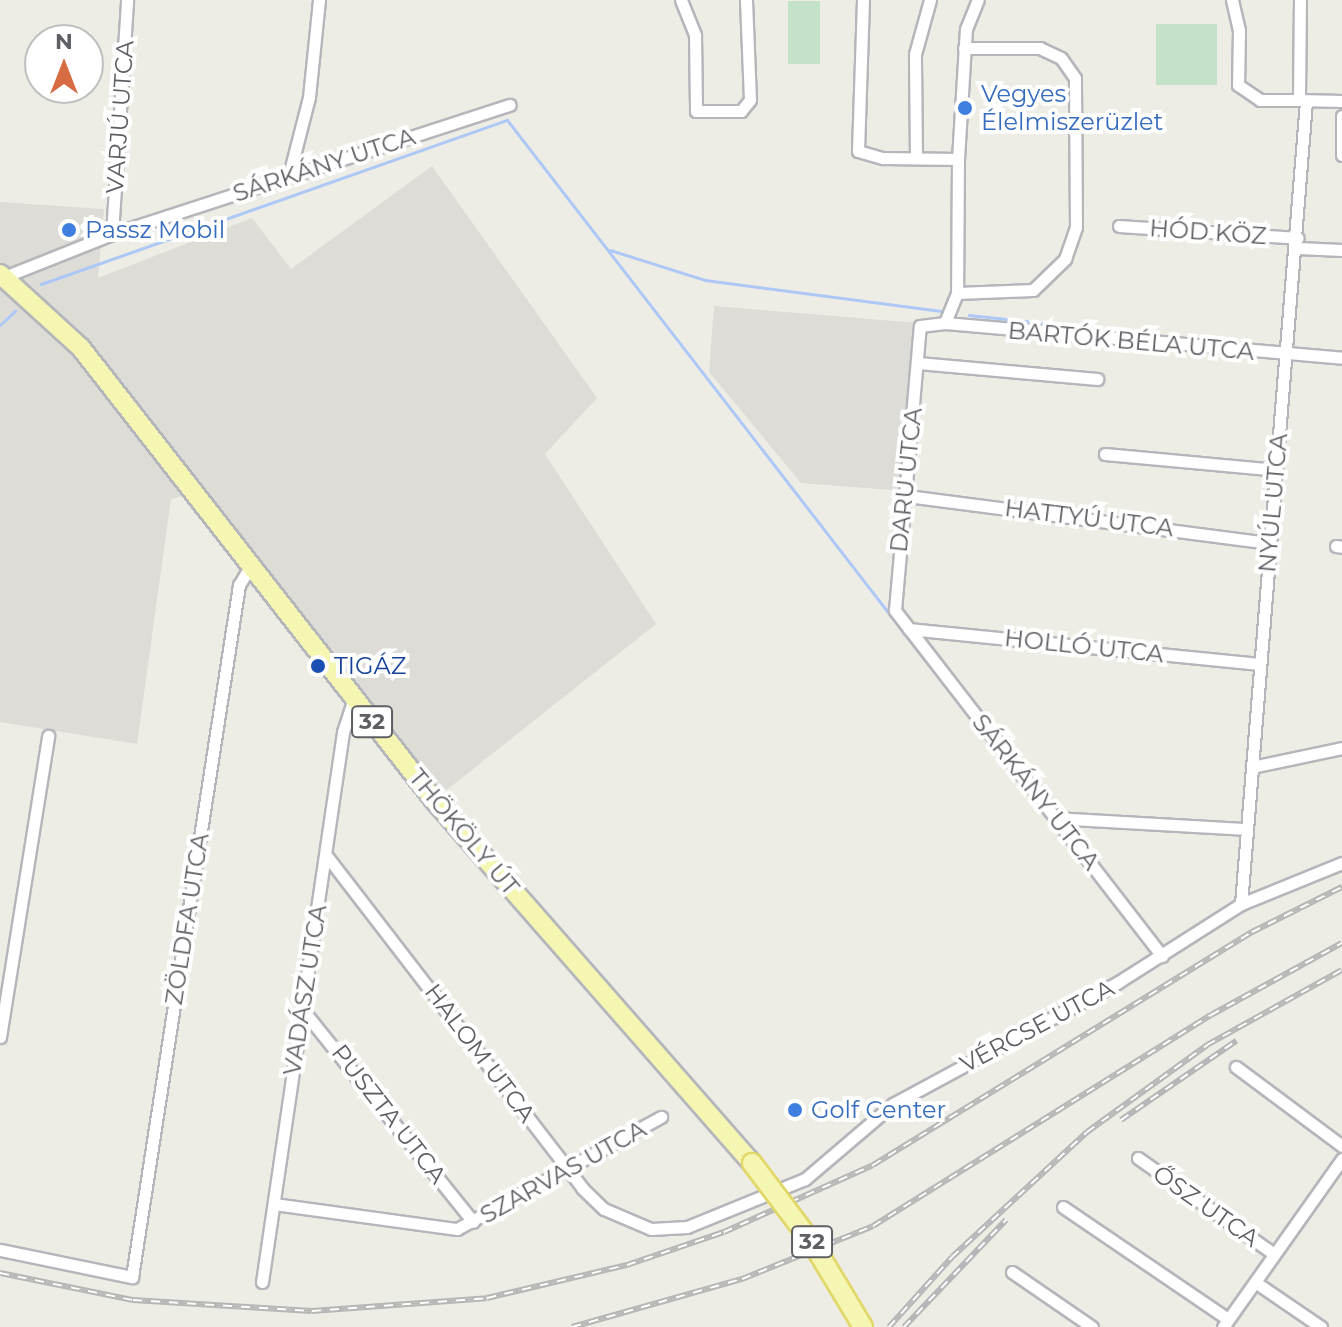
<!DOCTYPE html>
<html>
<head>
<meta charset="utf-8">
<style>
  body { margin:0 }
  #map { position:relative; width:1342px; height:1327px; overflow:hidden; background:#eeede5; font-family:Montserrat,sans-serif }
  div>[style] { position:absolute }
  .industrial>* { inset:0; background:#dddcd7 }
  .green>* { inset:0; background:#c4e2ca }
  .stream>* { height:3px; margin:-1.5px; padding:0 1.5px; transform-origin:1.5px; border-radius:1.5px; background:#adc8f6 }
  .roads { filter:drop-shadow(2px 0 #b5b6bb) drop-shadow(-2px 0 #b5b6bb) drop-shadow(0 2px #b5b6bb) drop-shadow(0 -2px #b5b6bb) }
  .street>* { height:11px; margin:-5.5px; padding:0 5.5px; transform-origin:5.5px; border-radius:5.5px; background:#fff }
  .primary>* { height:18px; margin:-9px; padding:0 9px; transform-origin:9px; border-radius:9px; background:#f4f6b2 }
  .rail>* { height:6px; margin-top:-3px; transform-origin:0; background:repeating-linear-gradient(90deg,#fff 0 9px,#b5b6b6 0 18px); box-sizing:border-box; border-block:2px solid #b5b6b6 }
  .bridges { filter:drop-shadow(2px 0 #e2d86a) drop-shadow(-2px 0 #e2d86a) drop-shadow(0 2px #e2d86a) drop-shadow(0 -2px #e2d86a) }
  .primary-bridge>* { height:18px; margin:-9px; padding:0 9px; transform-origin:9px; border-radius:9px; background:#f4f6b2 }
  .dots>* { width:22px; height:22px; translate:-50% -50%; box-sizing:border-box; border:4px solid #fff; border-radius:50% }
  span { translate:-50% -50%; white-space:nowrap; text-align:center; line-height:1.15; -webkit-text-stroke:8px #fff; paint-order:stroke }
  .shield-label span { padding:2px 6px; background:#fff; border:2px solid; border-radius:6px; -webkit-text-stroke-width:0 }
  .shield-label { font-size:22px; color:#5d5f64; font-weight:700 }
  .shop-label { font-size:24px; color:#366cbe }
  .left { translate:0 -50%; text-align:left }
  .street-label { font-size:24px; color:#5d5f64 }
  .transit-label { font-size:24px; color:#164399 }
  .north { position:absolute; left:24px; top:24px; width:80px; height:80px; box-sizing:border-box; background:#fff; border:2px solid #bebfc1; border-radius:50%; rotate:0deg; font-size:22px; font-weight:700; line-height:32px; text-align:center; color:#5d5f64 }
  .north::after { content:''; display:block; margin:auto; width:28px; height:36px; background:#d76b42; clip-path:polygon(50% 0,100% 100%,50% 72%,0 100%) }
</style>
</head>
<body>
<div id="map">
  <div class="industrial">
    <div style="clip-path:polygon(432px 166px,597px 398px,545px 454px,656px 624px,434px 800px,195px 493px,171px 499px,137px 744px,0 722px,0 202px,104px 209px,98px 278px,252px 218px,291px 269px)"></div>
    <div style="clip-path:polygon(714px 306px,918px 323px,905px 491px,801px 483px,709px 372px)"></div>
  </div>
  <div class="green">
    <div style="clip-path:polygon(788px 1px,820px 1px,820px 64px,788px 64px)"></div>
    <div style="clip-path:polygon(1156px 24px,1217px 24px,1217px 85px,1156px 85px)"></div>
  </div>
  <div class="stream">
    <div style="left:610px;top:250px;width:100px;rotate:17.5deg"></div>
    <div style="left:705px;top:280px;width:244px;rotate:7.5deg"></div>
    <div style="left:41px;top:284px;width:494px;rotate:-19.4deg"></div>
    <div style="left:507px;top:120px;width:688px;rotate:52.26deg"></div>
    <div style="left:969px;top:315px;width:100px;rotate:6.3deg"></div>
    <div style="left:0;top:325px;width:21px;rotate:-43deg"></div>
  </div>
  <div class="roads">
    <div class="street">
      <div style="left:681px;top:0;width:38px;rotate:68deg"></div>
      <div style="left:695px;top:35px;width:76px;rotate:89.2deg"></div>
      <div style="left:696px;top:111px;width:45px"></div>
      <div style="left:741px;top:111px;width:14px;rotate:-51deg"></div>
      <div style="left:750px;top:100px;width:100px;rotate:-92.3deg"></div>
      <div style="left:863px;top:0;width:151px;rotate:91.9deg"></div>
      <div style="left:858px;top:151px;width:26px;rotate:16deg"></div>
      <div style="left:883px;top:158px;width:75px;rotate:0.8deg"></div>
      <div style="left:958px;top:159px;width:134px;rotate:90.4deg"></div>
      <div style="left:957px;top:293px;width:32px;rotate:112deg"></div>
      <div style="left:1232px;top:0;width:31px;rotate:77deg"></div>
      <div style="left:1239px;top:30px;width:55px;rotate:91deg"></div>
      <div style="left:1238px;top:85px;width:27px;rotate:34deg"></div>
      <div style="left:1260px;top:100px;width:39px"></div>
      <div style="left:1300px;top:0;width:100px;rotate:90.6deg"></div>
      <div style="left:1299px;top:100px;width:43px;rotate:1.3deg"></div>
      <div style="left:1342px;top:116px;width:39px;rotate:90deg"></div>
      <div style="left:916px;top:157px;width:103px;rotate:-90.6deg"></div>
      <div style="left:915px;top:54px;width:56px;rotate:-74.5deg"></div>
      <div style="left:958px;top:159px;width:130px;rotate:-86.5deg"></div>
      <div style="left:966px;top:29px;width:31px;rotate:-68deg"></div>
      <div style="left:289px;top:175px;width:81px;rotate:-75.6deg"></div>
      <div style="left:309px;top:97px;width:98px;rotate:-84.1deg"></div>
      <div style="left:1119px;top:226px;width:179px;rotate:3.8deg"></div>
      <div style="left:112px;top:234px;width:234px;rotate:-86.3deg"></div>
      <div style="left:1298px;top:248px;width:44px;rotate:2.6deg"></div>
      <div style="left:4px;top:277px;width:116px;rotate:-21.7deg"></div>
      <div style="left:112px;top:234px;width:418px;rotate:-18deg"></div>
      <div style="left:957px;top:293px;width:76px;rotate:-2.3deg"></div>
      <div style="left:1033px;top:290px;width:45px;rotate:-44.1deg"></div>
      <div style="left:1065px;top:259px;width:34px;rotate:-71deg"></div>
      <div style="left:1076px;top:227px;width:149px;rotate:-90.4deg"></div>
      <div style="left:1075px;top:78px;width:24px;rotate:-125deg"></div>
      <div style="left:1061px;top:58px;width:23px;rotate:-155deg"></div>
      <div style="left:1040px;top:48px;width:76px;rotate:180deg"></div>
      <div style="left:918px;top:363px;width:180px;rotate:5.1deg"></div>
      <div style="left:1105px;top:454px;width:172px;rotate:5.3deg"></div>
      <div style="left:907px;top:496px;width:366px;rotate:7.4deg"></div>
      <div style="left:1336px;top:546px;width:6px;rotate:9deg"></div>
      <div style="left:909px;top:629px;width:352px;rotate:5.7deg"></div>
      <div style="left:1252px;top:767px;width:92px;rotate:-11.9deg"></div>
      <div style="left:1055px;top:818px;width:192px;rotate:3.3deg"></div>
      <div style="left:326px;top:855px;width:420px;rotate:52.4deg"></div>
      <div style="left:582px;top:1188px;width:30px;rotate:44deg"></div>
      <div style="left:604px;top:1209px;width:51px;rotate:23.1deg"></div>
      <div style="left:651px;top:1229px;width:36px;rotate:-3deg"></div>
      <div style="left:687px;top:1227px;width:127px;rotate:-22.1deg"></div>
      <div style="left:805px;top:1179px;width:116px;rotate:-40.4deg"></div>
      <div style="left:893px;top:1104px;width:255px;rotate:-28.4deg"></div>
      <div style="left:1117px;top:983px;width:147px;rotate:-32.5deg"></div>
      <div style="left:1241px;top:904px;width:109px;rotate:-22.1deg"></div>
      <div style="left:1241px;top:904px;width:806px;rotate:-85.37deg"></div>
      <div style="left:1162px;top:956px;width:437px;rotate:-127.7deg"></div>
      <div style="left:895px;top:610px;width:285px;rotate:-85deg"></div>
      <div style="left:920px;top:326px;width:25px;rotate:-7deg"></div>
      <div style="left:945px;top:323px;width:399px;rotate:5deg"></div>
      <div style="left:302px;top:1009px;width:273px;rotate:51.2deg"></div>
      <div style="left:0;top:1037px;width:305px;rotate:-80.9deg"></div>
      <div style="left:1236px;top:1067px;width:132px;rotate:36.7deg"></div>
      <div style="left:1138px;top:1158px;width:166px;rotate:35.2deg"></div>
      <div style="left:274px;top:1204px;width:185px;rotate:7.8deg"></div>
      <div style="left:457px;top:1229px;width:233px;rotate:-28.8deg"></div>
      <div style="left:1063px;top:1207px;width:199px;rotate:34.2deg"></div>
      <div style="left:0;top:1250px;width:135px;rotate:11.6deg"></div>
      <div style="left:132px;top:1277px;width:700px;rotate:-81.21deg"></div>
      <div style="left:239px;top:585px;width:23px;rotate:-59deg"></div>
      <div style="left:1012px;top:1272px;width:97px;rotate:34.5deg"></div>
      <div style="left:262px;top:1282px;width:556px;rotate:-81.62deg"></div>
      <div style="left:343px;top:732px;width:35px;rotate:-72deg"></div>
      <div style="left:1255px;top:1282px;width:80px;rotate:34.3deg"></div>
      <div style="left:1223px;top:1327px;width:206px;rotate:-54.7deg"></div>
    </div>
    <div class="primary">
      <div style="left:0;top:274px;width:110px;rotate:42.4deg"></div>
      <div style="left:81px;top:348px;width:574px;rotate:52.01deg"></div>
      <div style="left:434px;top:800px;width:483px;rotate:48.8deg"></div>
    </div>
  </div>
  <div class="rail">
    <div style="left:1121px;top:1120px;width:140px;rotate:-34.5deg"></div>
    <div style="left:0;top:1273px;width:136px;rotate:11.5deg"></div>
    <div style="left:133px;top:1300px;width:179px;rotate:3.5deg"></div>
    <div style="left:312px;top:1311px;width:175px;rotate:-4.2deg"></div>
    <div style="left:487px;top:1298px;width:144px;rotate:-13.3deg"></div>
    <div style="left:627px;top:1265px;width:102px;rotate:-18.8deg"></div>
    <div style="left:724px;top:1232px;width:163px;rotate:-24.2deg"></div>
    <div style="left:873px;top:1165px;width:445px;rotate:-31.6deg"></div>
    <div style="left:1252px;top:932px;width:101px;rotate:-26.6deg"></div>
    <div style="left:572px;top:1327px;width:177px;rotate:-15.8deg"></div>
    <div style="left:742px;top:1279px;width:141px;rotate:-22deg"></div>
    <div style="left:873px;top:1226px;width:398px;rotate:-32deg"></div>
    <div style="left:1211px;top:1015px;width:149px;rotate:-28.8deg"></div>
    <div style="left:889px;top:1327px;width:94px;rotate:-48deg"></div>
    <div style="left:952px;top:1257px;width:184px;rotate:-42.8deg"></div>
    <div style="left:1087px;top:1132px;width:148px;rotate:-35.9deg"></div>
    <div style="left:1207px;top:1045px;width:154px;rotate:-29.1deg"></div>
    <div style="left:904px;top:1327px;width:148px;rotate:-46.4deg"></div>
  </div>
  <div class="bridges">
    <div class="primary-bridge">
      <div style="left:752px;top:1163px;width:101px;rotate:53deg"></div>
      <div style="left:813px;top:1244px;width:97px;rotate:58.9deg"></div>
    </div>
  </div>
  <div class="dots">
    <div style="left:965px;top:108px;background:#3f7fe0"></div>
    <div style="left:69px;top:230px;background:#3f7fe0"></div>
    <div style="left:318px;top:666px;background:#1a4fb4"></div>
    <div style="left:795px;top:1110px;background:#3f7fe0"></div>
  </div>
  <div class="shield-label">
    <span style="left:372px;top:722px">32</span>
    <span style="left:812px;top:1242px">32</span>
  </div>
  <div class="shop-label">
    <span class="left" style="left:981px;top:108px">Vegyes<br>Élelmiszerüzlet</span>
    <span class="left" style="left:85px;top:230px">Passz Mobil</span>
    <span class="left" style="left:811px;top:1110px">Golf Center</span>
  </div>
  <div class="street-label">
    <span style="left:120px;top:117px;rotate:-86deg">VARJÚ UTCA</span>
    <span style="left:324px;top:165px;rotate:-18deg">SÁRKÁNY UTCA</span>
    <span style="left:1208px;top:232px;rotate:4deg">HÓD KÖZ</span>
    <span style="left:1131px;top:341px;rotate:5deg">BARTÓK BÉLA UTCA</span>
    <span style="left:906px;top:480px;rotate:-84deg">DARU UTCA</span>
    <span style="left:1273px;top:503px;rotate:-85deg">NYÚL UTCA</span>
    <span style="left:1089px;top:518px;rotate:7deg">HATTYÚ UTCA</span>
    <span style="left:1084px;top:646px;rotate:6deg">HOLLÓ UTCA</span>
    <span style="left:1036px;top:792px;rotate:52deg">SÁRKÁNY UTCA</span>
    <span style="left:464px;top:832px;rotate:50deg">THÖKÖLY ÚT</span>
    <span style="left:187px;top:919px;rotate:-81deg">ZÖLDFA UTCA</span>
    <span style="left:305px;top:990px;rotate:-81deg">VADÁSZ UTCA</span>
    <span style="left:1037px;top:1026px;rotate:-28deg">VÉRCSE UTCA</span>
    <span style="left:480px;top:1053px;rotate:53deg">HALOM UTCA</span>
    <span style="left:389px;top:1114px;rotate:52deg">PUSZTA UTCA</span>
    <span style="left:563px;top:1172px;rotate:-29deg">SZARVAS UTCA</span>
    <span style="left:1206px;top:1206px;rotate:35deg">ŐSZ UTCA</span>
  </div>
  <div class="transit-label">
    <span class="left" style="left:334px;top:666px">TIGÁZ</span>
  </div>
  <div class="north">N</div>
</div>
</body>
</html>
